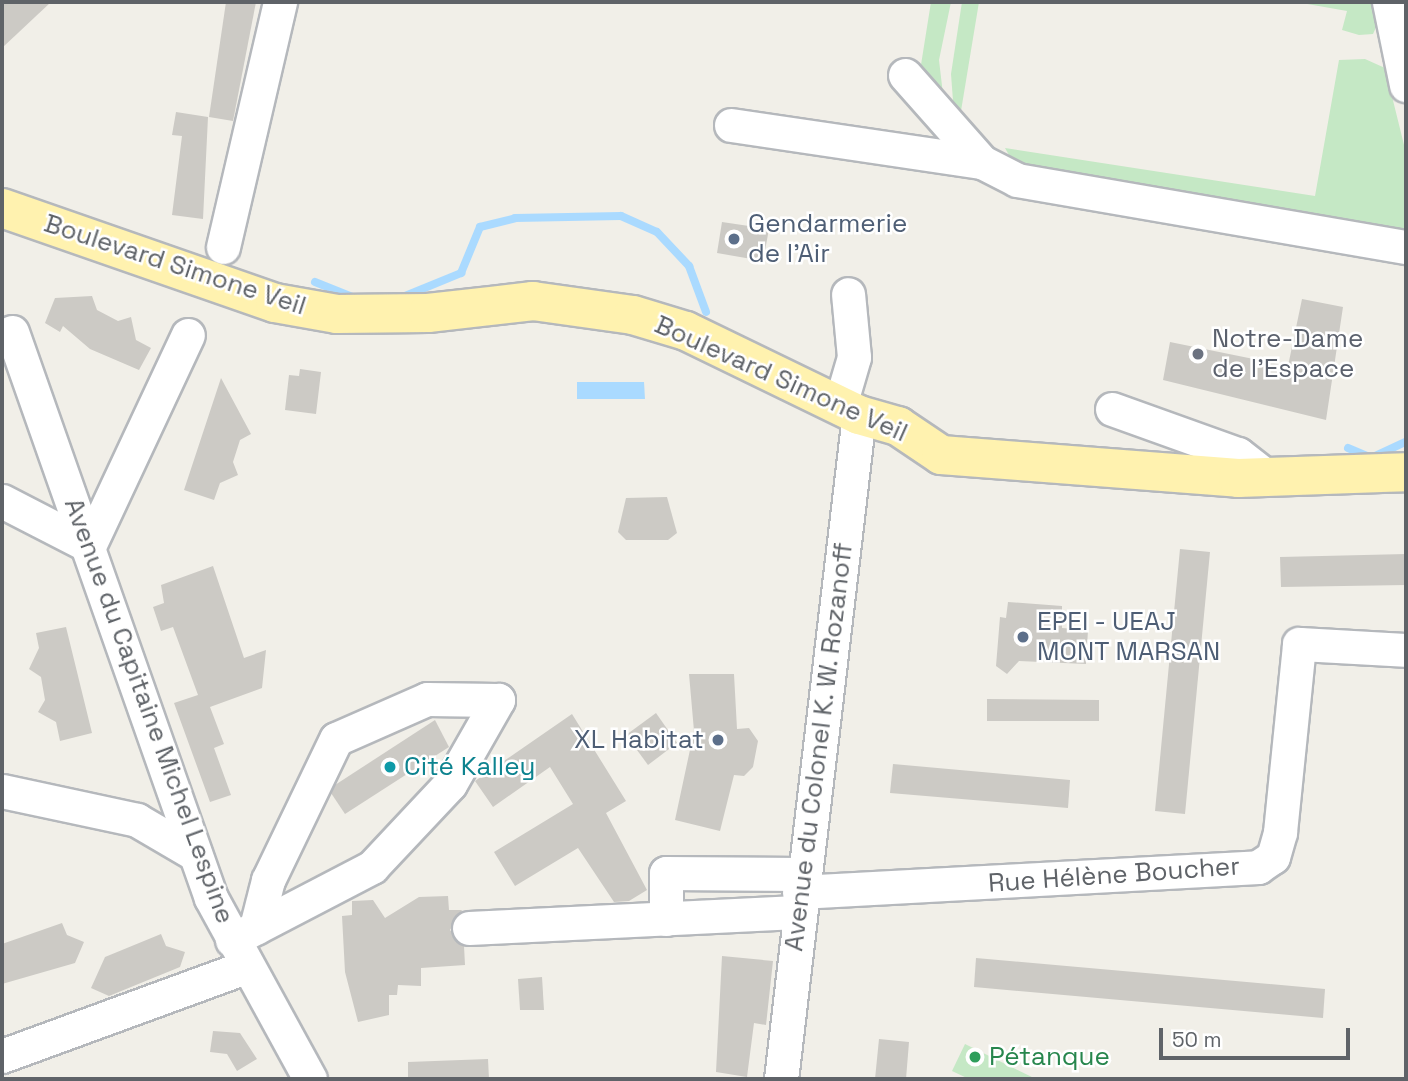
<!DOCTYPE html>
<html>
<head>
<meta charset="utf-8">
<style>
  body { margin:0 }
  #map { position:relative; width:1408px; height:1081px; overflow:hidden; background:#f1efe8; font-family:"Space Grotesk",sans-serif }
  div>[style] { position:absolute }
  .green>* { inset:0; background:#c5e8c5 }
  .water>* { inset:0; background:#aadaff }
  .stream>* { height:8px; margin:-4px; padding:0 4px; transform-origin:4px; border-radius:4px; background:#aadaff }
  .building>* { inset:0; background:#cccac5 }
  .roads { filter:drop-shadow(2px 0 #b5b8bc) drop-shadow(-2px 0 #b5b8bc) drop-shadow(0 2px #b5b8bc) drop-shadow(0 -2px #b5b8bc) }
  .minor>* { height:33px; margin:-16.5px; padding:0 16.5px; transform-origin:16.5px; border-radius:16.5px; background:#fff }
  .major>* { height:38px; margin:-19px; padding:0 19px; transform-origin:19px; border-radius:19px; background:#fff2af }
  .dots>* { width:19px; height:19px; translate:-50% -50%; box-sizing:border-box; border:4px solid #fff; border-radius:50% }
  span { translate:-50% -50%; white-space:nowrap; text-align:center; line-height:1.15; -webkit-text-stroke:5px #fff; paint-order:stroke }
  .service-label { font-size:26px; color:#4e5e75 }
  .left { translate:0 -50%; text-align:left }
  .right { translate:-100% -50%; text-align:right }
  .street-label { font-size:26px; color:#5f6368 }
  .worship-label { font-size:26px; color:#5b616d }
  .culture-label { font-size:26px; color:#0d838f }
  .leisure-label { font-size:26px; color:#27864d }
  .frame { position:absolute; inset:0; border:4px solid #5f6368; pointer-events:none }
  .scale { position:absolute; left:1159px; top:1028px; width:191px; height:32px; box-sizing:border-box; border:4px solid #5f6368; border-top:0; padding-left:9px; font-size:21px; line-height:24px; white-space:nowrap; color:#5f6368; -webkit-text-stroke:5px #fff; paint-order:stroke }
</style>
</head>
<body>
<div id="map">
  <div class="green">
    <div style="clip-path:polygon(931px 2px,951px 2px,939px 60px,944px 103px,920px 71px)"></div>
    <div style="clip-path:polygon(962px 2px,979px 2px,960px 117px,954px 114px,951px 74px)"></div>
    <div style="clip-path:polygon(1296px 2px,1374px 2px,1378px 23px,1373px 34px,1359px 35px,1342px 30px,1347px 11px)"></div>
    <div style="clip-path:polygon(1365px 59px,1385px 68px,1406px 153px,1406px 232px,1014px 164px,1005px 148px,1315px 196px,1339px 60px)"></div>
    <div style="clip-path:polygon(965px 1044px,1036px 1079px,969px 1079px,952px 1071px)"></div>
  </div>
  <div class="water">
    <div style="clip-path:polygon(577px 382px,644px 382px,645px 399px,577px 399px)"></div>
  </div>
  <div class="stream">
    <div style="left:315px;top:282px;width:43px;rotate:21.8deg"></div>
    <div style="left:405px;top:296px;width:61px;rotate:-22.3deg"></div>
    <div style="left:461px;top:273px;width:50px;rotate:-67.6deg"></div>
    <div style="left:480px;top:227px;width:36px;rotate:-14deg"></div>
    <div style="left:515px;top:218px;width:106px;rotate:-1.1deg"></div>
    <div style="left:621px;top:216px;width:39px;rotate:24deg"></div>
    <div style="left:657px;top:232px;width:47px;rotate:46.7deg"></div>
    <div style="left:689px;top:266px;width:49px;rotate:69.7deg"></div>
    <div style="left:1348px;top:448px;width:25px;rotate:23deg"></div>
    <div style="left:1371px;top:458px;width:38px;rotate:-25deg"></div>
  </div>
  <div class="building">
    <div style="clip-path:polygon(2px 2px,51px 2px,2px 48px)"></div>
    <div style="clip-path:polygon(226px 2px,256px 2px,233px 121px,209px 117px)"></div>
    <div style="clip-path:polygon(176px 112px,208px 117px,203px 219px,172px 215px,182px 136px,172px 135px)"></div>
    <div style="clip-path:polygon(722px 222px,769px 229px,763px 261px,717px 253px)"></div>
    <div style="clip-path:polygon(92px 296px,97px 310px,118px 321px,131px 317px,136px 340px,151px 348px,139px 370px,90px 349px,63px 326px,60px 332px,45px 323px,55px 298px)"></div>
    <div style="clip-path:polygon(1302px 299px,1343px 307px,1326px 420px,1163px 380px,1170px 342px,1288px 366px)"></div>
    <div style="clip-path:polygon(300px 369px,321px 372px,316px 414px,285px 410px,289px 375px,299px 376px)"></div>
    <div style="clip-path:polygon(221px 378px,251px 434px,240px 440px,233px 462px,238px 475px,220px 483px,214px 500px,184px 490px)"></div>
    <div style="clip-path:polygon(667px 497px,677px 533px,668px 540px,626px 540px,618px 532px,626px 498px)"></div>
    <div style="clip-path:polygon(1180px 549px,1210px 552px,1185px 814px,1155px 811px)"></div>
    <div style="clip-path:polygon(1406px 554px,1406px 585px,1281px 587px,1280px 557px)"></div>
    <div style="clip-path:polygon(213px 566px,244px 658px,266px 650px,262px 688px,210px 707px,224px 744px,214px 748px,231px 795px,210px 802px,174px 703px,198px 695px,173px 627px,161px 631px,153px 607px,164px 603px,161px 585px)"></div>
    <div style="clip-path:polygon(1008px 602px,1062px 606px,1062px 628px,1088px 630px,1086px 664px,1019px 661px,1007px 674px,996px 666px,1000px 617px,1006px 618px)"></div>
    <div style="clip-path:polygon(66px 627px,92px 733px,60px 741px,56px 722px,38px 712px,45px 700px,41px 677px,29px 669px,39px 648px,36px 633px)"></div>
    <div style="clip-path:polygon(689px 674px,734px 674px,737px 729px,749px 728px,758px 741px,753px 767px,744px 776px,734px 775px,720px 831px,675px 820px,694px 731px)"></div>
    <div style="clip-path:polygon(987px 699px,1099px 700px,1099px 721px,987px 721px)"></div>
    <div style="clip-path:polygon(656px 713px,677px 743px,648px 765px,626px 735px)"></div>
    <div style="clip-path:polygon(572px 714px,626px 801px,606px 813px,647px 890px,629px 901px,614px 902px,578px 848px,515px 886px,494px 852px,573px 804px,550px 767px,493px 807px,475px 781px)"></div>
    <div style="clip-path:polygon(435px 720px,449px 747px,345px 814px,331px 793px,335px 785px)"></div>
    <div style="clip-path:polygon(893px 764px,1070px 780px,1068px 808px,890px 793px)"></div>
    <div style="clip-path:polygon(448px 896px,449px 910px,462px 910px,450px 930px,464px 946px,465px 965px,421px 968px,421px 986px,398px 985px,397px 995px,389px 995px,389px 1015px,358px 1022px,345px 972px,342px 916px,352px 915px,352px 901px,373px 900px,385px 918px,419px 897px)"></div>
    <div style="clip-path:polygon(62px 923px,67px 935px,84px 942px,75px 963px,2px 984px,2px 944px)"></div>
    <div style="clip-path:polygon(161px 934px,166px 946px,185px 952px,180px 967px,109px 996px,91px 988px,105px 957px)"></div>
    <div style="clip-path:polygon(722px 956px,773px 961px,766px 1025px,754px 1023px,747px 1077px,716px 1072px)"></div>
    <div style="clip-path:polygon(976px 958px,1325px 989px,1323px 1018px,974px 987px)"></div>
    <div style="clip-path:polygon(542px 977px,544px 1010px,520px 1010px,518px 979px)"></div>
    <div style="clip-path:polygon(213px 1031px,240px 1033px,257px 1059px,237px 1071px,227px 1054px,210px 1052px)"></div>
    <div style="clip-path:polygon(879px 1039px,909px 1042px,906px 1079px,875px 1079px)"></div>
    <div style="clip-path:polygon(488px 1059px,489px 1079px,408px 1079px,408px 1062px)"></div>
  </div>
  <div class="roads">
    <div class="minor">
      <div style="left:1389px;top:2px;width:85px;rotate:78.4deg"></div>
      <div style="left:905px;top:75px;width:116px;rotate:48.5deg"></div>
      <div style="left:731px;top:125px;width:254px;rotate:8.4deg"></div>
      <div style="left:982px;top:162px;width:39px;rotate:27deg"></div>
      <div style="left:1017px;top:180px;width:395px;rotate:9.8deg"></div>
      <div style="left:223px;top:247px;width:252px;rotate:-76.9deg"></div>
      <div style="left:12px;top:332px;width:600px;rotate:70.63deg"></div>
      <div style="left:211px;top:898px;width:206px;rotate:61.3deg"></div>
      <div style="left:840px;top:405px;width:50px;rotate:-73.7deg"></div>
      <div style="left:854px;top:357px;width:63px;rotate:-95.4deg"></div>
      <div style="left:1112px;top:409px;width:134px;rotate:19.7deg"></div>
      <div style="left:1238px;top:454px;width:39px;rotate:38deg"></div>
      <div style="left:2px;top:501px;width:98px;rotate:27.3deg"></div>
      <div style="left:89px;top:546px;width:233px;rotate:-64.9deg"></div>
      <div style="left:2px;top:791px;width:138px;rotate:12.1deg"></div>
      <div style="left:137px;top:820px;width:67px;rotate:30.4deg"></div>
      <div style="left:799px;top:892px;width:460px;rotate:-3.1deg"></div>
      <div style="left:1258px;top:867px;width:18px;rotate:-34deg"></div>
      <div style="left:1273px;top:857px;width:26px;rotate:-74deg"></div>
      <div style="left:1280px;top:832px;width:189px;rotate:-84.2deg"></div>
      <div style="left:1299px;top:644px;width:107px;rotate:3.2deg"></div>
      <div style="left:666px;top:919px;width:46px;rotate:-90deg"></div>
      <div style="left:666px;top:873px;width:135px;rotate:0.4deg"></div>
      <div style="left:469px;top:928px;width:328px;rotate:-2.8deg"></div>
      <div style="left:232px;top:940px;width:158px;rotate:-27.5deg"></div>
      <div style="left:372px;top:867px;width:114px;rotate:-46.8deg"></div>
      <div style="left:450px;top:784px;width:97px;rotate:-60.3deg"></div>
      <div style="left:498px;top:700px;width:71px;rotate:-179.2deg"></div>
      <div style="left:427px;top:699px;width:99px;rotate:156.3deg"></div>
      <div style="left:336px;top:739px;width:157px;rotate:115.7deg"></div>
      <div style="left:268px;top:880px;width:49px;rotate:104.3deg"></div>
      <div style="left:2px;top:1056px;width:259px;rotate:-20.1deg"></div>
      <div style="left:781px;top:1079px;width:669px;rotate:-83.3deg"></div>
    </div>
    <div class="major">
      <div style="left:2px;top:208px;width:289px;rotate:19.2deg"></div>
      <div style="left:275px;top:303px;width:63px;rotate:10.1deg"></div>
      <div style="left:337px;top:314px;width:91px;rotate:-0.6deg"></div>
      <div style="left:428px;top:313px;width:106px;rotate:-6.5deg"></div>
      <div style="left:533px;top:301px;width:101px;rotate:8deg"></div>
      <div style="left:633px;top:315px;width:55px;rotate:16.8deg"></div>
      <div style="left:686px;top:331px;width:192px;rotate:25.9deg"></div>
      <div style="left:859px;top:415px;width:41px;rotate:15.8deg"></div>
      <div style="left:898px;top:426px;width:52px;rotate:34deg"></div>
      <div style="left:941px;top:455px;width:298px;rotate:4.4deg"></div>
      <div style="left:1238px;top:478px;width:168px;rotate:-2deg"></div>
    </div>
  </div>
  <div class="dots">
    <div style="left:734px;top:239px;background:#5c6f8a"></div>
    <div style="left:1198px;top:354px;background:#6b7280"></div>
    <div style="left:1023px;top:637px;background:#5c6f8a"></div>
    <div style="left:718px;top:740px;background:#5c6f8a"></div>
    <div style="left:390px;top:767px;background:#0f9aa8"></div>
    <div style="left:975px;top:1057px;background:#2e9e5b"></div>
  </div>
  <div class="service-label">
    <span class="left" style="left:748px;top:239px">Gendarmerie<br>de l'Air</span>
    <span class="left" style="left:1037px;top:637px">EPEI - UEAJ<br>MONT MARSAN</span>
    <span class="right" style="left:704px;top:740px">XL Habitat</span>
  </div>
  <div class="street-label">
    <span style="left:175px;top:265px;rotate:18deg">Boulevard Simone Veil</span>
    <span style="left:781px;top:379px;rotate:24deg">Boulevard Simone Veil</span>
    <span style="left:149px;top:711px;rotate:70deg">Avenue du Capitaine Michel Lespine</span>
    <span style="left:819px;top:747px;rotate:-83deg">Avenue du Colonel K. W. Rozanoff</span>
    <span style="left:1114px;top:875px;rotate:-4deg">Rue Hélène Boucher</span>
  </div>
  <div class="worship-label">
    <span class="left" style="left:1212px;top:354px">Notre-Dame<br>de l'Espace</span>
  </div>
  <div class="culture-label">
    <span class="left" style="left:404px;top:767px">Cité Kalley</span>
  </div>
  <div class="leisure-label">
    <span class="left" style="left:989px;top:1057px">Pétanque</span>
  </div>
  <div class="frame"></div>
  <div class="scale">50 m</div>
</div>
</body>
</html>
